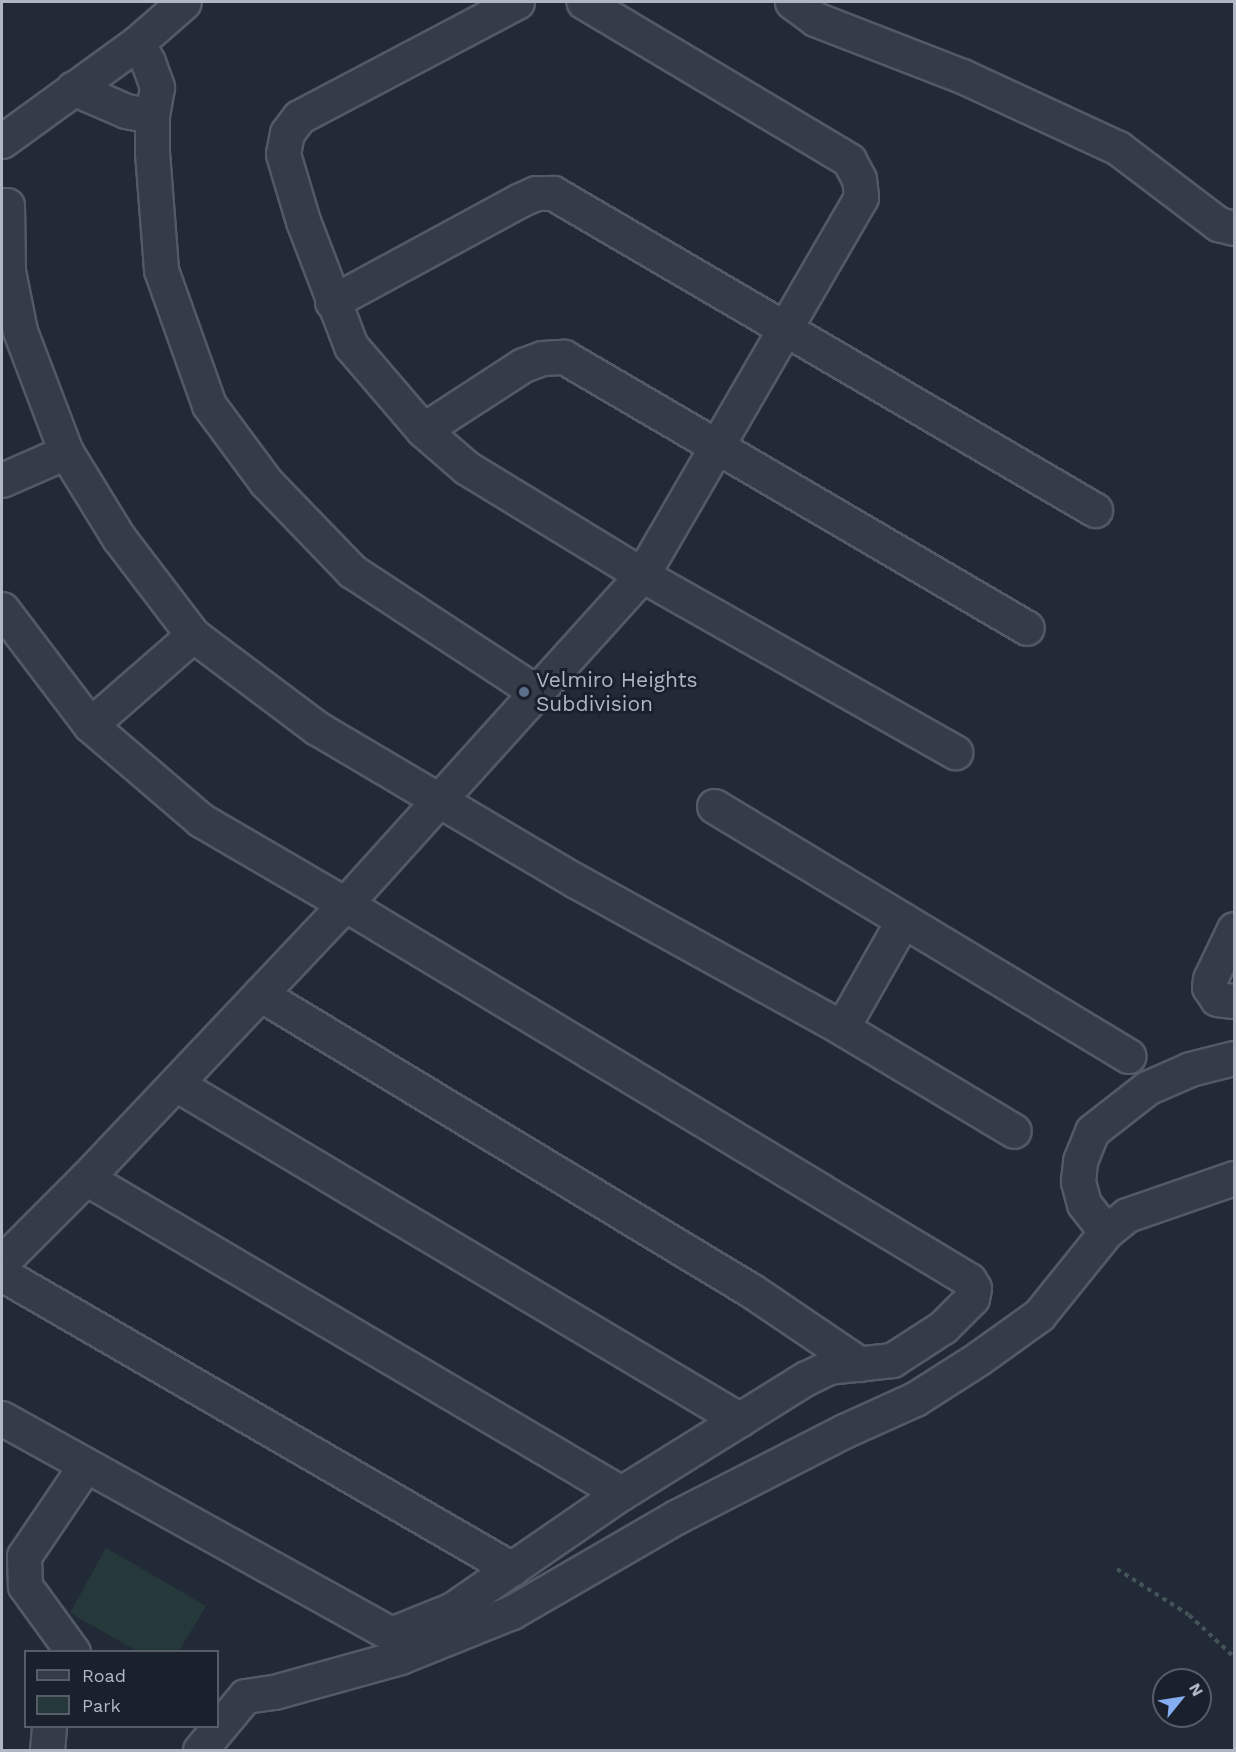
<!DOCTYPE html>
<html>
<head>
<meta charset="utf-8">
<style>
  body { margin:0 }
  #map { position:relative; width:1236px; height:1752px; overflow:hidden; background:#212a36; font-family:"Work Sans",sans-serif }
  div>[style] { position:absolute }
  .green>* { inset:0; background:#26393a }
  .path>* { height:4px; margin-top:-2px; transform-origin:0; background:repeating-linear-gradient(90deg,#435457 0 4.5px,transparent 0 9px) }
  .roads { filter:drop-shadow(2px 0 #525a65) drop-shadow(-2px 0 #525a65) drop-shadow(0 2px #525a65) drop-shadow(0 -2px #525a65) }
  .minor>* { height:33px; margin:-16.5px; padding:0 16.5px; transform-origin:16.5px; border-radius:16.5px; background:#353c47 }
  .tertiary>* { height:33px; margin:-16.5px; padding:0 16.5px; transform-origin:16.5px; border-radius:16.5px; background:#353c47 }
  .dots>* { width:16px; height:16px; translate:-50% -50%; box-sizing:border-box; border:3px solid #1a212c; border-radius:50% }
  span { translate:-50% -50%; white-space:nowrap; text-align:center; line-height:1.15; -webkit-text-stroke:6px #1a212c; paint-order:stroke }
  .poi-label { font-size:21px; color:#afb7c4 }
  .left { translate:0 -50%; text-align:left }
  .frame { position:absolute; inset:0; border:3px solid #afb7c4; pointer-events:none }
  .legend { position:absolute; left:24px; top:1650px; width:195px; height:78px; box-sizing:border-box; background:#1a212c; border:2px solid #565d69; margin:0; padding:8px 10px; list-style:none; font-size:18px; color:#afb7c4 }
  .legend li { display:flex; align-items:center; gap:12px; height:30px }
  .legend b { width:30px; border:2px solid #565d69 }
  .north { position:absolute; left:1152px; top:1668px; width:60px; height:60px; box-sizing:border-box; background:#1a212c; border:2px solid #565d69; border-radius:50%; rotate:60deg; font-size:16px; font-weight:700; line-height:24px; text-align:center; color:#afb7c4 }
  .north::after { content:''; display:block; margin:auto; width:21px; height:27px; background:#85aef2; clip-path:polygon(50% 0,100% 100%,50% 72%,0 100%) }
</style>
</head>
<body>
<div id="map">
  <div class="green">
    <div style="clip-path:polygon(106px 1548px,206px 1606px,179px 1651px,137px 1651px,70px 1613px)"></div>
  </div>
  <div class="path">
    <div style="left:1117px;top:1569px;width:85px;rotate:32.6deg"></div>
    <div style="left:1189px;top:1615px;width:62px;rotate:43deg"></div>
  </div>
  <div class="roads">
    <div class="minor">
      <div style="left:517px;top:2px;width:246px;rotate:152.2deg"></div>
      <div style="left:299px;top:117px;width:20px;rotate:127deg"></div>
      <div style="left:287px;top:133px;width:21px;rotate:101deg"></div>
      <div style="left:283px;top:154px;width:70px;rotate:73.4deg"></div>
      <div style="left:303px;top:221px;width:134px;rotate:69deg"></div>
      <div style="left:351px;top:346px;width:111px;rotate:49.4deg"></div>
      <div style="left:423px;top:430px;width:58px;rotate:40.8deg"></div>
      <div style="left:467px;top:468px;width:205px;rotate:31.4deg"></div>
      <div style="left:642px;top:575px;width:360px;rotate:29.5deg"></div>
      <div style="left:792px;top:2px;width:29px;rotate:36deg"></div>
      <div style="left:815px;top:19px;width:158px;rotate:21.2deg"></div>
      <div style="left:962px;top:76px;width:172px;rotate:24.8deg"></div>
      <div style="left:1118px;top:148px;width:126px;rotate:37.2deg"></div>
      <div style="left:1218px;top:224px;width:16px;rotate:14deg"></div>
      <div style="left:137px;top:43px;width:22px;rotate:60deg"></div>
      <div style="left:148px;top:62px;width:27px;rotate:70deg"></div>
      <div style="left:157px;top:87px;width:29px;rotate:100deg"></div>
      <div style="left:152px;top:116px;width:36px;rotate:90deg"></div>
      <div style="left:152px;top:152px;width:118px;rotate:85.6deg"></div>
      <div style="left:161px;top:270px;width:143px;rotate:70.4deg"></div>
      <div style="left:209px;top:405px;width:96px;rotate:53.5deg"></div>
      <div style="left:266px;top:482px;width:124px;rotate:46deg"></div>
      <div style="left:352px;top:571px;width:219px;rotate:33.3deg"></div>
      <div style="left:73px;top:88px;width:58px;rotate:23.5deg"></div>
      <div style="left:126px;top:111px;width:26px;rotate:11deg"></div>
      <div style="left:7px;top:205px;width:66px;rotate:89.1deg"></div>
      <div style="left:8px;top:271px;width:61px;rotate:78.7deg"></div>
      <div style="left:20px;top:331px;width:129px;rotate:69.2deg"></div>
      <div style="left:66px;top:452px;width:101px;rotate:58.4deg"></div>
      <div style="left:119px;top:538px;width:122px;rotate:52.7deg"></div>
      <div style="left:193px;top:635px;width:155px;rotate:36.9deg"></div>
      <div style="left:317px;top:728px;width:301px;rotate:30.6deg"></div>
      <div style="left:576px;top:881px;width:304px;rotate:28.9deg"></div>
      <div style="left:842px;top:1028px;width:200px;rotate:30.9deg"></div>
      <div style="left:332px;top:302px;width:214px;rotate:-28.5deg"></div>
      <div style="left:520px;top:200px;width:17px;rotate:-24deg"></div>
      <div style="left:536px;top:193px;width:17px"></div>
      <div style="left:553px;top:193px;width:628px;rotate:30.32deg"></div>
      <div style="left:423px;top:430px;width:119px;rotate:-33deg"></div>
      <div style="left:523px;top:365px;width:20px;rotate:-20deg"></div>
      <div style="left:542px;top:358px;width:22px;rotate:-3deg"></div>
      <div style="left:564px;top:357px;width:536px;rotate:30.34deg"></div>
      <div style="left:2px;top:480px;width:70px;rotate:-23.6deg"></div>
      <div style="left:2px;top:609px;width:146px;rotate:52.8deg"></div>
      <div style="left:90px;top:725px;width:146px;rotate:40.6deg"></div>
      <div style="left:201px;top:820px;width:167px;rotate:30.3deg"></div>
      <div style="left:345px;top:904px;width:729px;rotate:31.07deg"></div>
      <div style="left:969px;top:1280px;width:9px;rotate:58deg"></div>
      <div style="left:974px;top:1288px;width:10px;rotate:101deg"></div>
      <div style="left:972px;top:1298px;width:41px;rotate:135deg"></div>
      <div style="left:943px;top:1327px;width:61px;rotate:147.1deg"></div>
      <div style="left:892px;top:1360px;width:63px;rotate:173.7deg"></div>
      <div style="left:829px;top:1367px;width:25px;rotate:154deg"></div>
      <div style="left:806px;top:1378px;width:218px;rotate:148.1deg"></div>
      <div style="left:621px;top:1493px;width:204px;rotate:145.4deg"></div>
      <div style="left:453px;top:1609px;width:67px;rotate:158deg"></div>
      <div style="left:391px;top:1634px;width:445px;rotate:-151deg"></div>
      <div style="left:90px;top:725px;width:137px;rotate:-41.1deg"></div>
      <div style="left:714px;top:806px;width:484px;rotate:31.1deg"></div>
      <div style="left:1234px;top:929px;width:55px;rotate:115.6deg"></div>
      <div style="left:1210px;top:979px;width:8px;rotate:97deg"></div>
      <div style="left:1209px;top:987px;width:14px;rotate:56deg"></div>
      <div style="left:1217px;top:999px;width:17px;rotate:7deg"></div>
      <div style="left:260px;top:994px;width:575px;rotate:31.12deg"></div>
      <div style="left:752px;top:1291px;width:130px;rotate:34.1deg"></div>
      <div style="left:842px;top:1028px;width:124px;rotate:-60.5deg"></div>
      <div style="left:176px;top:1084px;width:656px;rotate:30.78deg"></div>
      <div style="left:86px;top:1178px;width:621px;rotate:30.49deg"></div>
      <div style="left:1106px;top:1232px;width:36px;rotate:-128deg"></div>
      <div style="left:1084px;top:1204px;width:24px;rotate:-105deg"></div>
      <div style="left:1078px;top:1181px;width:20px;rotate:-84deg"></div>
      <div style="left:1080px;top:1161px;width:32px;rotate:-68deg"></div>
      <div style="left:1092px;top:1131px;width:70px;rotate:-38deg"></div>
      <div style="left:1147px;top:1088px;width:47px;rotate:-23.8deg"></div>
      <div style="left:1190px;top:1069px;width:45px;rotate:-14deg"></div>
      <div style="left:2px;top:1262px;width:119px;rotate:-45deg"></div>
      <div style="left:86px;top:1178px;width:377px;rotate:-46.6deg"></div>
      <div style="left:345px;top:904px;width:443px;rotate:-47.9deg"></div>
      <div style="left:642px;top:575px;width:437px;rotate:-59.9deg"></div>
      <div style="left:861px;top:197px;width:18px;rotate:-96deg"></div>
      <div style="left:859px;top:179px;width:21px;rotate:-118deg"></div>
      <div style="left:849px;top:160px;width:309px;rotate:-149.2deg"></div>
      <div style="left:2px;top:1274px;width:589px;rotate:30.05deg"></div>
      <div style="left:73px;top:1652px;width:82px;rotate:-126deg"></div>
      <div style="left:25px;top:1586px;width:30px;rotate:-92deg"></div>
      <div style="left:24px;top:1556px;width:109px;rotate:-55.9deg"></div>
      <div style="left:47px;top:1750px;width:24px;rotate:-85deg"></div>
      <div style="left:200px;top:1750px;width:70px;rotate:-50.2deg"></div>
      <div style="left:245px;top:1696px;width:29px;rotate:-8deg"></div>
      <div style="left:274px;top:1692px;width:131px;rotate:-15.5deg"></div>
      <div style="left:400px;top:1657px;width:121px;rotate:-21.9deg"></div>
      <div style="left:512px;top:1612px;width:190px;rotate:-30.1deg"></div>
      <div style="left:676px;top:1517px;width:189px;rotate:-27.1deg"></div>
      <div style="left:844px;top:1431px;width:78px;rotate:-24.3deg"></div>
      <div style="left:915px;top:1399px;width:76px;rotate:-32.6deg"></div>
      <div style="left:979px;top:1358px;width:74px;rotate:-35.6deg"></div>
      <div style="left:1039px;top:1315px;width:107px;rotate:-51.1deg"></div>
      <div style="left:1106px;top:1232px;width:27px;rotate:-39deg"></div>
      <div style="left:1127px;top:1215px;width:113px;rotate:-19.1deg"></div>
    </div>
    <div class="tertiary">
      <div style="left:2px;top:141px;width:167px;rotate:-36deg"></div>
      <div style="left:137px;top:43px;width:62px;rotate:-41.1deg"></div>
    </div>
  </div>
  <div class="dots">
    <div style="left:524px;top:692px;background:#5c6f8a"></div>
  </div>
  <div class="poi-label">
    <span class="left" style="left:536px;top:692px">Velmiro Heights<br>Subdivision</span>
  </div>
  <div class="frame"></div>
  <ul class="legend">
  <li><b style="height:8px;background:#353c47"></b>Road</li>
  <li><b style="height:16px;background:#26393a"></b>Park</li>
  </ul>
  <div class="north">N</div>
</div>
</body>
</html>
